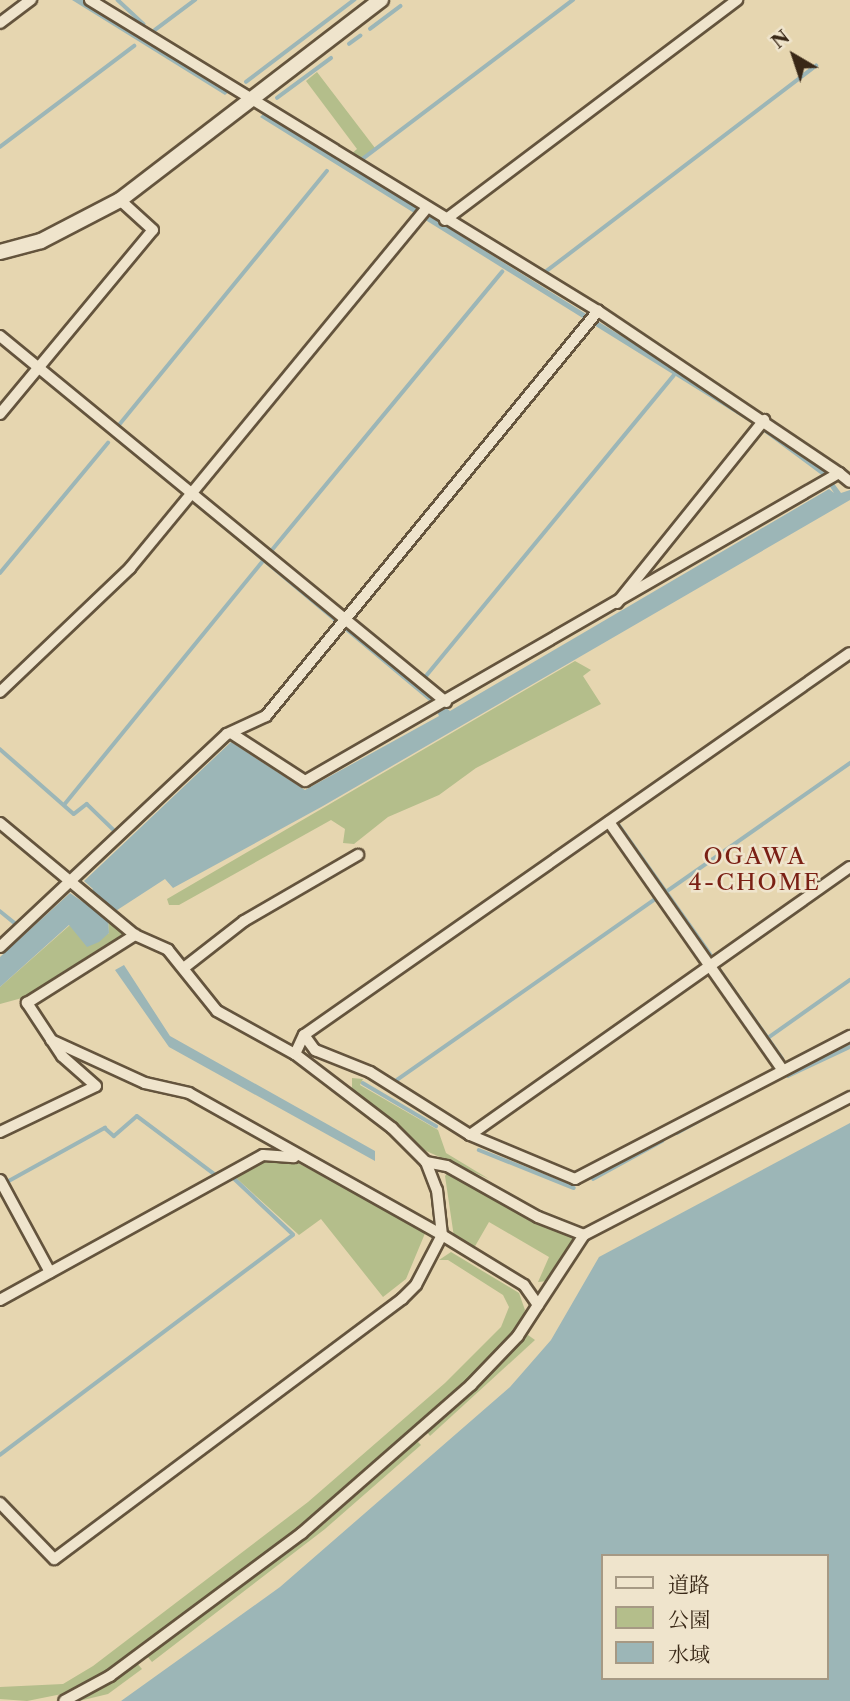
<!DOCTYPE html>
<html>
<head>
<meta charset="utf-8">
<style>
  body { margin:0 }
  #map { position:relative; width:850px; height:1701px; overflow:hidden; background:#e6d6b0; font-family:"Libre Caslon Text","Noto Serif JP",serif }
  div>[style] { position:absolute }
  .green>* { inset:0; background:#b4be8b }
  .water>* { inset:0; background:#9cb6b7 }
  .stream>* { height:3.5px; margin:-1.75px; padding:0 1.75px; transform-origin:1.75px; border-radius:1.75px; background:#9cb6b7 }
  .roads { filter:drop-shadow(2px 0 #64543d) drop-shadow(-2px 0 #64543d) drop-shadow(0 2px #64543d) drop-shadow(0 -2px #64543d) }
  .minor>* { height:10px; margin:-5px; padding:0 5px; transform-origin:5px; border-radius:5px; background:#efe4cc }
  .tertiary>* { height:14px; margin:-7px; padding:0 7px; transform-origin:7px; border-radius:7px; background:#efe4cc }
  span { translate:-50% -50%; white-space:nowrap; text-align:center; line-height:1.15; -webkit-text-stroke:5px #efe4cc; paint-order:stroke }
  .neighbourhood-label { font-size:23px; color:#7a1f14; letter-spacing:2px }
  .legend { position:absolute; left:601px; top:1554px; width:228px; height:126px; box-sizing:border-box; background:#efe4cc; border:2px solid #a69984; margin:0; padding:9px 12px; list-style:none; font-size:21px; color:#392817 }
  .legend li { display:flex; align-items:center; gap:14px; height:35px }
  .legend b { width:35px; border:2px solid #a69984 }
  .north { position:absolute; left:759px; top:21px; width:70px; height:70px; -webkit-text-stroke:5px #efe4cc; paint-order:stroke; rotate:321deg; font-size:19px; font-weight:700; line-height:28px; text-align:center; color:#392817 }
  .north::after { content:''; display:block; margin:auto; width:24px; height:32px; background:#392817; clip-path:polygon(50% 0,100% 100%,50% 72%,0 100%) }
</style>
</head>
<body>
<div id="map">
  <div class="green">
    <div style="clip-path:polygon(317px 72px,375px 148px,358px 161px,350px 155px,357px 149px,306px 81px)"></div>
    <div style="clip-path:polygon(575px 661px,591px 670px,583px 676px,601px 704px,476px 768px,439px 795px,388px 817px,354px 844px,343px 843px,345px 829px,331px 820px,179px 905px,169px 905px,167px 899px)"></div>
    <div style="clip-path:polygon(108px 916px,125px 935px,22px 998px,0 1004px,0 987px,70px 925px,97px 940px,109px 933px)"></div>
    <div style="clip-path:polygon(352px 1078px,363px 1079px,360px 1085px,438px 1130px,446px 1153px,489px 1179px,424px 1150px,352px 1091px)"></div>
    <div style="clip-path:polygon(261px 1160px,296px 1162px,426px 1231px,406px 1279px,383px 1297px,321px 1219px,299px 1235px,234px 1176px)"></div>
    <div style="clip-path:polygon(449px 1171px,574px 1239px,548px 1281px,538px 1282px,549px 1257px,489px 1222px,474px 1248px,454px 1237px,445px 1176px)"></div>
    <div style="clip-path:polygon(451px 1252px,519px 1293px,525px 1310px,518px 1329px,465px 1383px,298px 1529px,112px 1667px,72px 1692px,27px 1701px,0 1699px,0 1687px,63px 1684px,93px 1666px,308px 1502px,445px 1383px,501px 1327px,509px 1307px,503px 1295px,448px 1260px,439px 1260px)"></div>
    <div style="clip-path:polygon(528px 1335px,535px 1340px,430px 1436px,427px 1432px)"></div>
    <div style="clip-path:polygon(417px 1441px,421px 1445px,325px 1529px,152px 1662px,147px 1656px,323px 1525px)"></div>
    <div style="clip-path:polygon(137px 1663px,142px 1669px,108px 1694px,79px 1701px)"></div>
  </div>
  <div class="water">
    <div style="clip-path:polygon(72px 0,85px 0,230px 91px,225px 95px)"></div>
    <div style="clip-path:polygon(264px 113px,756px 420px,825px 471px,841px 493px,850px 490px,850px 500px,323px 806px,173px 888px,165px 879px,108px 916px,109px 933px,99px 942px,87px 947px,69px 925px,0 987px,0 957px,70px 893px,83px 902px,93px 889px,84px 881px,231px 742px,305px 790px,439px 716px,434px 705px,0 342px,450px 711px,829px 489px,834px 493px,823px 476px,753px 424px,260px 117px)"></div>
    <div style="clip-path:polygon(124px 965px,170px 1036px,375px 1151px,375px 1161px,169px 1047px,115px 970px)"></div>
    <div style="clip-path:polygon(evenodd,850px 1123px,850px 1701px,121px 1701px,280px 1587px,510px 1387px,551px 1340px,599px 1257px,850px 1123px,603px 1556px,827px 1556px,827px 1678px,603px 1678px,603px 1556px)"></div>
  </div>
  <div class="stream">
    <div style="left:118px;top:0;width:35px;rotate:43deg"></div>
    <div style="left:370px;top:29px;width:38px;rotate:-37deg"></div>
    <div style="left:155px;top:30px;width:50px;rotate:-36.9deg"></div>
    <div style="left:349px;top:44px;width:14px;rotate:-36deg"></div>
    <div style="left:246px;top:82px;width:136px;rotate:-37.2deg"></div>
    <div style="left:277px;top:98px;width:67px;rotate:-36.5deg"></div>
    <div style="left:0;top:147px;width:168px;rotate:-37deg"></div>
    <div style="left:360px;top:161px;width:267px;rotate:-37.1deg"></div>
    <div style="left:544px;top:273px;width:342px;rotate:-37.3deg"></div>
    <div style="left:119px;top:425px;width:328px;rotate:-50.7deg"></div>
    <div style="left:272px;top:550px;width:361px;rotate:-50.4deg"></div>
    <div style="left:0;top:573px;width:169px;rotate:-50.3deg"></div>
    <div style="left:426px;top:676px;width:389px;rotate:-50.5deg"></div>
    <div style="left:0;top:749px;width:98px;rotate:41.3deg"></div>
    <div style="left:74px;top:814px;width:16px;rotate:-38deg"></div>
    <div style="left:87px;top:804px;width:39px;rotate:44deg"></div>
    <div style="left:64px;top:805px;width:316px;rotate:-50.8deg"></div>
    <div style="left:619px;top:825px;width:159px;rotate:54.7deg"></div>
    <div style="left:666px;top:892px;width:225px;rotate:-35deg"></div>
    <div style="left:0;top:911px;width:22px;rotate:39deg"></div>
    <div style="left:720px;top:970px;width:108px;rotate:54.8deg"></div>
    <div style="left:768px;top:1038px;width:100px;rotate:-35.3deg"></div>
    <div style="left:788px;top:1076px;width:68px;rotate:-25.1deg"></div>
    <div style="left:397px;top:1080px;width:319px;rotate:-35deg"></div>
    <div style="left:363px;top:1083px;width:85px;rotate:30.5deg"></div>
    <div style="left:677px;top:1133px;width:58px;rotate:-28.8deg"></div>
    <div style="left:479px;top:1150px;width:102px;rotate:21.8deg"></div>
    <div style="left:593px;top:1179px;width:79px;rotate:-28.8deg"></div>
    <div style="left:7px;top:1182px;width:112px;rotate:-28.9deg"></div>
    <div style="left:105px;top:1128px;width:12px;rotate:42deg"></div>
    <div style="left:114px;top:1136px;width:30px;rotate:-41deg"></div>
    <div style="left:137px;top:1116px;width:99px;rotate:36.8deg"></div>
    <div style="left:0;top:1455px;width:366px;rotate:-36.9deg"></div>
    <div style="left:293px;top:1235px;width:81px;rotate:-136.5deg"></div>
  </div>
  <div class="roads">
    <div class="minor">
      <div style="left:90px;top:0;width:596px;rotate:31.48deg"></div>
      <div style="left:598px;top:311px;width:290px;rotate:33.9deg"></div>
      <div style="left:839px;top:473px;width:616px;rotate:150.02deg"></div>
      <div style="left:305px;top:781px;width:88px;rotate:-147deg"></div>
      <div style="left:0;top:23px;width:39px;rotate:-37deg"></div>
      <div style="left:445px;top:220px;width:366px;rotate:-37deg"></div>
      <div style="left:0;top:336px;width:577px;rotate:39.37deg"></div>
      <div style="left:0;top:414px;width:239px;rotate:-50.3deg"></div>
      <div style="left:153px;top:230px;width:45px;rotate:-137.7deg"></div>
      <div style="left:839px;top:473px;width:14px;rotate:39deg"></div>
      <div style="left:617px;top:603px;width:235px;rotate:-51.2deg"></div>
      <div style="left:0;top:692px;width:180px;rotate:-43.6deg"></div>
      <div style="left:130px;top:568px;width:467px;rotate:-50.5deg"></div>
      <div style="left:609px;top:822px;width:300px;rotate:55deg"></div>
      <div style="left:0;top:823px;width:175px;rotate:39.7deg"></div>
      <div style="left:135px;top:935px;width:36px;rotate:24deg"></div>
      <div style="left:168px;top:950px;width:78px;rotate:51.2deg"></div>
      <div style="left:217px;top:1011px;width:89px;rotate:28.9deg"></div>
      <div style="left:295px;top:1054px;width:122px;rotate:37.3deg"></div>
      <div style="left:392px;top:1128px;width:48px;rotate:45deg"></div>
      <div style="left:426px;top:1162px;width:30px;rotate:69deg"></div>
      <div style="left:437px;top:1190px;width:45px;rotate:83.7deg"></div>
      <div style="left:442px;top:1235px;width:56px;rotate:117.5deg"></div>
      <div style="left:416px;top:1285px;width:20px;rotate:135deg"></div>
      <div style="left:402px;top:1299px;width:434px;rotate:143.2deg"></div>
      <div style="left:54px;top:1559px;width:78px;rotate:-134deg"></div>
      <div style="left:0;top:947px;width:311px;rotate:-43.2deg"></div>
      <div style="left:227px;top:734px;width:43px;rotate:-24.8deg"></div>
      <div style="left:266px;top:716px;width:524px;rotate:-50.66deg"></div>
      <div style="left:185px;top:967px;width:75px;rotate:-37.9deg"></div>
      <div style="left:244px;top:921px;width:132px;rotate:-30.1deg"></div>
      <div style="left:304px;top:1035px;width:19px;rotate:54deg"></div>
      <div style="left:315px;top:1050px;width:59px;rotate:21.8deg"></div>
      <div style="left:370px;top:1072px;width:118px;rotate:32.2deg"></div>
      <div style="left:470px;top:1135px;width:114px;rotate:22.7deg"></div>
      <div style="left:575px;top:1179px;width:310px;rotate:-27.5deg"></div>
      <div style="left:51px;top:1040px;width:103px;rotate:24.6deg"></div>
      <div style="left:145px;top:1083px;width:45px;rotate:12.8deg"></div>
      <div style="left:189px;top:1093px;width:290px;rotate:29.3deg"></div>
      <div style="left:442px;top:1235px;width:96px;rotate:31.4deg"></div>
      <div style="left:524px;top:1285px;width:24px;rotate:55deg"></div>
      <div style="left:538px;top:1305px;width:37px;rotate:123deg"></div>
      <div style="left:518px;top:1336px;width:68px;rotate:133.8deg"></div>
      <div style="left:471px;top:1385px;width:225px;rotate:138.8deg"></div>
      <div style="left:302px;top:1533px;width:239px;rotate:143.3deg"></div>
      <div style="left:110px;top:1676px;width:52px;rotate:151.5deg"></div>
      <div style="left:295px;top:1054px;width:21px;rotate:-65deg"></div>
      <div style="left:304px;top:1035px;width:666px;rotate:-34.98deg"></div>
      <div style="left:0;top:1132px;width:106px;rotate:-25.6deg"></div>
      <div style="left:96px;top:1086px;width:45px;rotate:-138.6deg"></div>
      <div style="left:62px;top:1056px;width:64px;rotate:-123.4deg"></div>
      <div style="left:27px;top:1003px;width:128px;rotate:-32.2deg"></div>
      <div style="left:470px;top:1135px;width:465px;rotate:-35.2deg"></div>
      <div style="left:426px;top:1162px;width:21px;rotate:11deg"></div>
      <div style="left:447px;top:1166px;width:104px;rotate:29.3deg"></div>
      <div style="left:538px;top:1217px;width:49px;rotate:21.4deg"></div>
      <div style="left:584px;top:1235px;width:300px;rotate:-27.4deg"></div>
      <div style="left:0;top:1180px;width:105px;rotate:61.5deg"></div>
      <div style="left:0;top:1300px;width:300px;rotate:-28.9deg"></div>
      <div style="left:263px;top:1155px;width:31px;rotate:4deg"></div>
      <div style="left:538px;top:1305px;width:84px;rotate:-56.7deg"></div>
    </div>
    <div class="tertiary">
      <div style="left:0;top:252px;width:42px;rotate:-15deg"></div>
      <div style="left:41px;top:241px;width:89px;rotate:-27.4deg"></div>
      <div style="left:120px;top:200px;width:329px;rotate:-37.5deg"></div>
    </div>
  </div>
  <div class="neighbourhood-label">
    <span style="left:755px;top:869px">OGAWA<br>4-CHOME</span>
  </div>
  <ul class="legend">
  <li><b style="height:9px;background:#efe4cc"></b>道路</li>
  <li><b style="height:19px;background:#b4be8b"></b>公園</li>
  <li><b style="height:19px;background:#9cb6b7"></b>水域</li>
  </ul>
  <div class="north">N</div>
</div>
</body>
</html>
